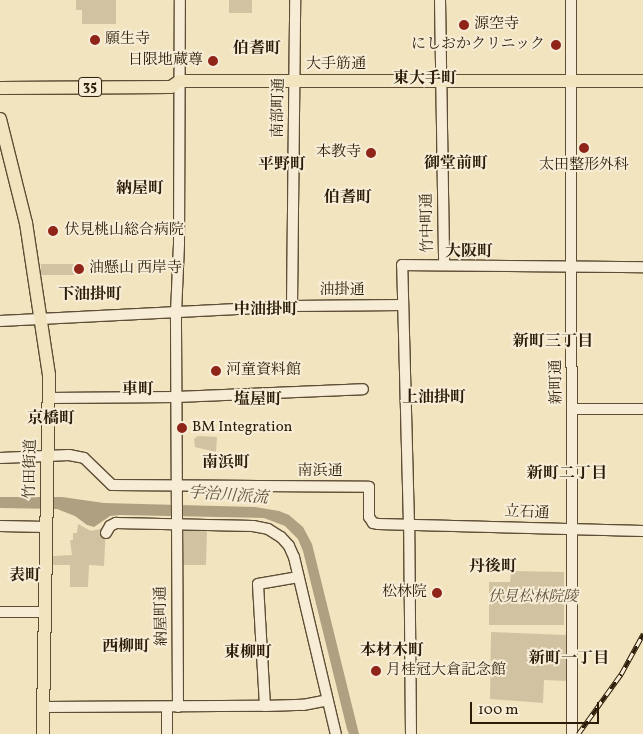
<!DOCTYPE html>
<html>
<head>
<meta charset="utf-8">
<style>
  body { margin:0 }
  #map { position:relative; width:643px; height:734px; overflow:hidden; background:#f3e4c0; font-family:Vollkorn,"Noto Serif JP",serif }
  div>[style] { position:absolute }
  .green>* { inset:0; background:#d1c2a1 }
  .water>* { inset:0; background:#afa081 }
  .roads { filter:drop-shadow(1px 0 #5e4e35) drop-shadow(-1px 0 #5e4e35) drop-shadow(0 1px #5e4e35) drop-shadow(0 -1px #5e4e35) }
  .minor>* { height:10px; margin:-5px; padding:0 5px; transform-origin:5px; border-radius:5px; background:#f7edd6 }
  .major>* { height:12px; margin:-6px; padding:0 6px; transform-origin:6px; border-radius:6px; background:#f3e4c0 }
  .rail>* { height:4.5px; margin-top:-2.25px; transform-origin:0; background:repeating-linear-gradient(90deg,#f7edd6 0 8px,#2c1c07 0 16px); box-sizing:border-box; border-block:1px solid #2c1c07 }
  .dots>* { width:14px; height:14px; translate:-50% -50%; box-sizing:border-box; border:2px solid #f7edd6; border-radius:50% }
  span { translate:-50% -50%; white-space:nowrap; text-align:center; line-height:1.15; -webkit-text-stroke:4px #f7edd6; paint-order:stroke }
  .shield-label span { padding:1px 4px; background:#f7edd6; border:1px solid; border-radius:4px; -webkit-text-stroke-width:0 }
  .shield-label { font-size:14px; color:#2c1c07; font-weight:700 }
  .poi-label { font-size:15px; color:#2c1c07 }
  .left { translate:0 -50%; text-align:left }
  .right { translate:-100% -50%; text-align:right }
  .street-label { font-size:15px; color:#2c1c07 }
  .park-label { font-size:15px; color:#5e4e35; font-style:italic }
  .neighbourhood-label { font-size:16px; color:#2c1c07; font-weight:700 }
  .water-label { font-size:16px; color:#605138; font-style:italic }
  .scale { position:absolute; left:470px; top:702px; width:129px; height:22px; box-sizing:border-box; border:2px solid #2c1c07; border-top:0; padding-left:6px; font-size:15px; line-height:18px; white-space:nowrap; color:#2c1c07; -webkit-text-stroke:4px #f7edd6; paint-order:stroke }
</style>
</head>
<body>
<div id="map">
  <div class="green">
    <div style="clip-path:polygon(76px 0,116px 0,116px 24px,82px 24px,82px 10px,76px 10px)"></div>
    <div style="clip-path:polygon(229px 0,252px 0,252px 13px,229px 13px)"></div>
    <div style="clip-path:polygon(41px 264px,74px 264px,74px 275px,41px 275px)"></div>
    <div style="clip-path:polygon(198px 436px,217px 437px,216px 452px,195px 447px,194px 439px)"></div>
    <div style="clip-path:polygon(78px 524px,91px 531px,100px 529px,106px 524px,104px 566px,89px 565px,88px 587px,70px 587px,70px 565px,53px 565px,53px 556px,72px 555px,70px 540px,73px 540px,73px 533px,77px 533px)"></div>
    <div style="clip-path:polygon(183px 527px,207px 528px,206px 565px,179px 565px,179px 533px)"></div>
    <div style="clip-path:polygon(511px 571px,564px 572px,564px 625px,489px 625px,489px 582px,510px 582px)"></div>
    <div style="clip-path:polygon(491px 632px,566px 635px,568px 681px,544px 680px,543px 703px,490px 699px)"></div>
  </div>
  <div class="water">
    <div style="clip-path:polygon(0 497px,62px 497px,104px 503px,255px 507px,279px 511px,289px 515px,303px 527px,312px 544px,359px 734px,349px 734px,347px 729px,303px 551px,298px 539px,285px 526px,264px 518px,120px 515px,110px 516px,94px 527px,87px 525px,75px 516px,57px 509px,0 508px)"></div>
  </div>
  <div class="roads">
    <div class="minor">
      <div style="left:440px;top:0;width:265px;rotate:89.1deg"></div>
      <div style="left:571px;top:0;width:734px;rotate:89.92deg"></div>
      <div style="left:292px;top:306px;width:306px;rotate:-89.4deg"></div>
      <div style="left:0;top:321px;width:292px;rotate:-2.9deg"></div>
      <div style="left:292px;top:306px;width:111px;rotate:-0.5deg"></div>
      <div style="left:49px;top:398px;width:127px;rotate:-0.5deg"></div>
      <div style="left:176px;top:397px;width:187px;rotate:-2.4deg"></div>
      <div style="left:573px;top:409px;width:70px"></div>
      <div style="left:0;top:458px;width:69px;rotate:-2.5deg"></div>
      <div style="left:69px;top:455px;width:15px;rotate:11deg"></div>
      <div style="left:84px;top:458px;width:39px;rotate:44deg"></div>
      <div style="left:112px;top:485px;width:257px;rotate:0.4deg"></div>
      <div style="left:369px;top:487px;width:30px;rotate:90deg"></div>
      <div style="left:369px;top:517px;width:7px;rotate:56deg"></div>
      <div style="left:373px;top:523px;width:5px;rotate:11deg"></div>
      <div style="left:378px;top:524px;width:265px;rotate:1.5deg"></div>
      <div style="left:0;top:526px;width:46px;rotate:1.2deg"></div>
      <div style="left:106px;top:533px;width:8px;rotate:-60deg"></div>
      <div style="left:110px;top:526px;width:7px;rotate:-27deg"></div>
      <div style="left:116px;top:523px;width:137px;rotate:1.3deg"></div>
      <div style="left:253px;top:526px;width:15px;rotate:11deg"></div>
      <div style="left:268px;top:529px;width:15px;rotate:32deg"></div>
      <div style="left:281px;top:537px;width:12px;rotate:48deg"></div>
      <div style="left:289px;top:546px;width:12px;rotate:66deg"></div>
      <div style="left:294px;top:557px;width:182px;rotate:76.7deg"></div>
      <div style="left:0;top:612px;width:44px"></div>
      <div style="left:265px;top:706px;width:122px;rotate:-93.3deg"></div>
      <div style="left:258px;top:584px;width:41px;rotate:-9.9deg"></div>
      <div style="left:43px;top:707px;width:222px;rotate:-0.3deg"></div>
      <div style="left:265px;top:706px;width:38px;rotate:-2deg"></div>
      <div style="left:303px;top:705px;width:25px;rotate:-11deg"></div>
      <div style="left:178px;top:707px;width:394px;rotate:-90.3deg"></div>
      <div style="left:176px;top:313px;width:69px;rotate:-87.5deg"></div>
      <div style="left:179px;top:244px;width:244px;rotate:-89.8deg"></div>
      <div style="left:167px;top:734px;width:27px;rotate:-90deg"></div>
      <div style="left:411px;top:734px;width:209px;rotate:-90.5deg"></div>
      <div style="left:409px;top:525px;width:260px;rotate:-91.5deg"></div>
      <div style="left:402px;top:265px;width:241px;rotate:0.5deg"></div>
    </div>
    <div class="major">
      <div style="left:0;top:88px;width:171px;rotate:-0.3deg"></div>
      <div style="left:171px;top:87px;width:11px;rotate:-34deg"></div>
      <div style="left:180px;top:81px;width:463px"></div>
      <div style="left:0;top:119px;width:107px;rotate:76deg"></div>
      <div style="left:26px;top:223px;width:154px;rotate:81.4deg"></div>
      <div style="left:49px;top:375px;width:359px;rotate:91deg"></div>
    </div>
  </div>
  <div class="rail">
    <div style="left:578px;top:734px;width:74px;rotate:-54.4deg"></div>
    <div style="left:621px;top:674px;width:46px;rotate:-61.2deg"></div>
  </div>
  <div class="dots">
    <div style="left:464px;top:25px;background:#8f2418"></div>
    <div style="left:95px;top:40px;background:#8f2418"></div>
    <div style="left:556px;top:45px;background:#8f2418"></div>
    <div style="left:213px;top:61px;background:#8f2418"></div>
    <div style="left:584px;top:148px;background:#8f2418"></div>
    <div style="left:371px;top:153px;background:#8f2418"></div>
    <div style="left:53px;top:231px;background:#8f2418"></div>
    <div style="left:79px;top:269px;background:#8f2418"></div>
    <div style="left:216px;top:371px;background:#8f2418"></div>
    <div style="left:182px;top:428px;background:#8f2418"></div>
    <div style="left:437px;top:593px;background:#8f2418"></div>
    <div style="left:376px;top:671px;background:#8f2418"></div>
  </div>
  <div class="shield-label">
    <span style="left:90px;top:87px">35</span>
  </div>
  <div class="poi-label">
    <span class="left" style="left:474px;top:25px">源空寺</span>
    <span class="left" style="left:105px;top:40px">願生寺</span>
    <span class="right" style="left:545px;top:45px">にしおかクリニック</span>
    <span class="right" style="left:203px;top:61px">日限地蔵尊</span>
    <span class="right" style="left:361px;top:153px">本教寺</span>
    <span style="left:584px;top:166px">太田整形外科</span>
    <span class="left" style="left:64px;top:231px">伏見桃山総合病院</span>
    <span class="left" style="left:89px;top:269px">油懸山 西岸寺</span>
    <span class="left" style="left:226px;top:371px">河童資料館</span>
    <span class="left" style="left:192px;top:428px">BM Integration</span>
    <span class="right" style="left:427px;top:593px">松林院</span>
    <span class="left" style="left:386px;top:671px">月桂冠大倉記念館</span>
  </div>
  <div class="street-label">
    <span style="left:336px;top:65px">大手筋通</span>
    <span style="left:279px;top:108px;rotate:-89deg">南部町通</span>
    <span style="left:428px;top:223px;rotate:-91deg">竹中町通</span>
    <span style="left:342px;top:291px">油掛通</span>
    <span style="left:557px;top:382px;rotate:-91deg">新町通</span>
    <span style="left:31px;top:469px;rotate:-89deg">竹田街道</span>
    <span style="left:320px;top:472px">南浜通</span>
    <span style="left:527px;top:513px;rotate:3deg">立石通</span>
    <span style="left:162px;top:616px;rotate:-91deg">納屋町通</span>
  </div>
  <div class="park-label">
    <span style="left:533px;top:598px">伏見松林院陵</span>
  </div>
  <div class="neighbourhood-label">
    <span style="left:257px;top:49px">伯耆町</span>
    <span style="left:425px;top:79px">東大手町</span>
    <span style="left:456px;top:164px">御堂前町</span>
    <span style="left:282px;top:165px">平野町</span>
    <span style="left:140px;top:189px">納屋町</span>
    <span style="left:348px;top:198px">伯耆町</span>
    <span style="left:469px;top:252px">大阪町</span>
    <span style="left:90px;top:295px">下油掛町</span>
    <span style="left:266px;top:310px">中油掛町</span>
    <span style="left:553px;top:342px">新町三丁目</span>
    <span style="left:138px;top:390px">車町</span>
    <span style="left:434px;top:398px">上油掛町</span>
    <span style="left:258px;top:400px">塩屋町</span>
    <span style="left:51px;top:419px">京橋町</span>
    <span style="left:226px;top:463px">南浜町</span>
    <span style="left:567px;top:474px">新町二丁目</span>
    <span style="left:493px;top:567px">丹後町</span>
    <span style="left:25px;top:576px">表町</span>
    <span style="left:126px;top:647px">西柳町</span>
    <span style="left:392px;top:651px">本材木町</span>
    <span style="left:248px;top:653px">東柳町</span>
    <span style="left:569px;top:659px">新町一丁目</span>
  </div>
  <div class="water-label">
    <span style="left:228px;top:496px;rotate:4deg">宇治川派流</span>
  </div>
  <div class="scale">100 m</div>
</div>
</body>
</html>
